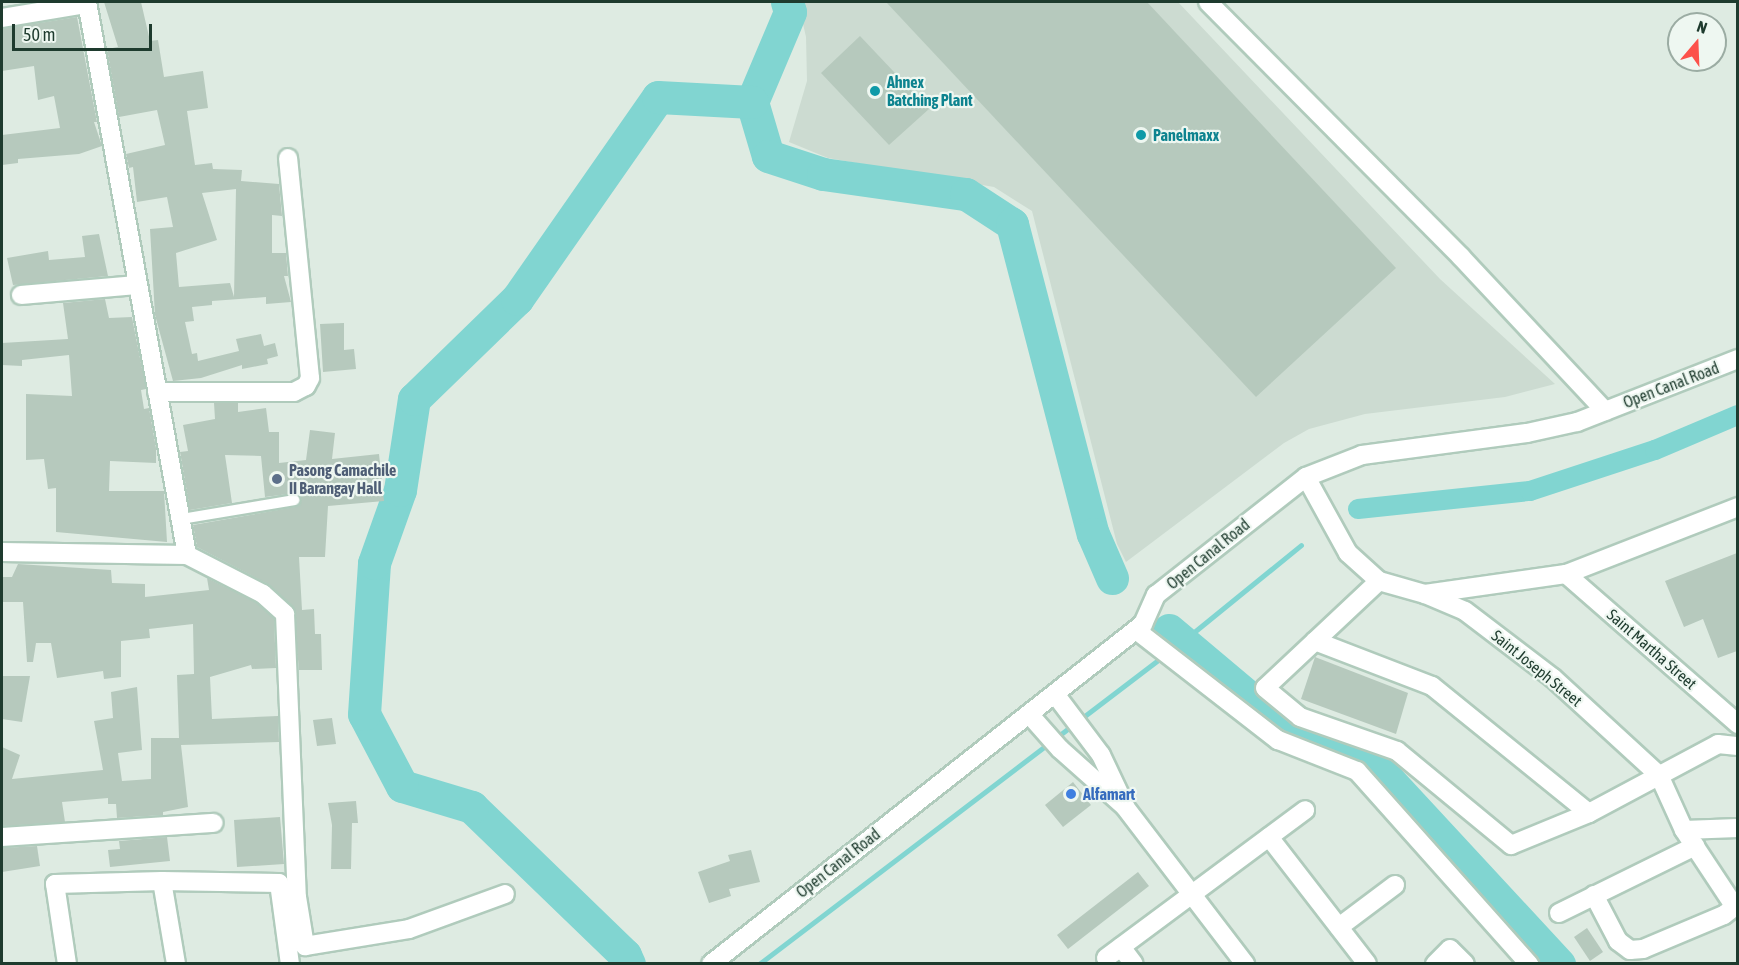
<!DOCTYPE html>
<html>
<head>
<meta charset="utf-8">
<style>
  body { margin:0 }
  #map { position:relative; width:1739px; height:965px; overflow:hidden; background:#deebe2; font-family:"Asap Condensed",sans-serif }
  div>[style] { position:absolute }
  .built>* { inset:0; background:#ccdbd1 }
  .stream>* { height:5px; margin:-2.5px; padding:0 2.5px; transform-origin:2.5px; border-radius:2.5px; background:#81d5d1 }
  .canal>* { height:20px; margin:-10px; padding:0 10px; transform-origin:10px; border-radius:10px; background:#81d5d1 }
  .river>* { height:33px; margin:-16.5px; padding:0 16.5px; transform-origin:16.5px; border-radius:16.5px; background:#81d5d1 }
  .building>* { inset:0; background:#b6c9bd }
  .roads { filter:drop-shadow(2px 0 #b0cbbc) drop-shadow(-2px 0 #b0cbbc) drop-shadow(0 2px #b0cbbc) drop-shadow(0 -2px #b0cbbc) }
  .service>* { height:10px; margin:-5px; padding:0 5px; transform-origin:5px; border-radius:5px; background:#fff }
  .minor>* { height:18px; margin:-9px; padding:0 9px; transform-origin:9px; border-radius:9px; background:#fff }
  .secondary>* { height:18px; margin:-9px; padding:0 9px; transform-origin:9px; border-radius:9px; background:#fff }
  .dots>* { width:16px; height:16px; translate:-50% -50%; box-sizing:border-box; border:3px solid #eef7f1; border-radius:50% }
  span { translate:-50% -50%; white-space:nowrap; text-align:center; line-height:1.15; -webkit-text-stroke:4.5px #eef7f1; paint-order:stroke }
  .culture-label { font-size:16px; color:#0d838f; font-weight:700 }
  .left { translate:0 -50%; text-align:left }
  .street-label { font-size:16px; color:#1e3b2e }
  .service-label { font-size:16px; color:#4e5e75; font-weight:700 }
  .shop-label { font-size:16px; color:#366cbe; font-weight:700 }
  .frame { position:absolute; inset:0; border:3px solid #1e3b2e; pointer-events:none }
  .north { position:absolute; left:1667px; top:12px; width:60px; height:60px; box-sizing:border-box; background:#eef7f1; border:2px solid #9baca3; border-radius:50%; rotate:19deg; font-size:16px; font-weight:700; line-height:24px; text-align:center; color:#1e3b2e }
  .north::after { content:''; display:block; margin:auto; width:21px; height:27px; background:#fc524b; clip-path:polygon(50% 0,100% 100%,50% 72%,0 100%) }
  .scale { position:absolute; left:12px; top:24px; width:140px; height:27px; box-sizing:border-box; border:3px solid #1e3b2e; border-top:0; padding-left:8px; font-size:18px; line-height:21px; white-space:nowrap; color:#1e3b2e; -webkit-text-stroke:4px #eef7f1; paint-order:stroke }
</style>
</head>
<body>
<div id="map">
  <div class="built">
    <div style="clip-path:polygon(798px 2px,1178px 2px,1440px 279px,1555px 384px,1505px 397px,1365px 414px,1309px 429px,1284px 443px,1126px 562px,1117px 544px,1032px 211px,994px 187px,828px 158px,789px 142px,807px 81px,806px 37px)"></div>
  </div>
  <div class="stream">
    <div style="left:759px;top:964px;width:533px;rotate:-37.3deg"></div>
    <div style="left:1183px;top:641px;width:152px;rotate:-39.1deg"></div>
  </div>
  <div class="canal">
    <div style="left:1358px;top:509px;width:173px;rotate:-6deg"></div>
    <div style="left:1530px;top:491px;width:132px;rotate:-18.2deg"></div>
    <div style="left:1655px;top:450px;width:90px;rotate:-22.9deg"></div>
  </div>
  <div class="river">
    <div style="left:787px;top:2px;width:10px;rotate:73deg"></div>
    <div style="left:790px;top:12px;width:98px;rotate:112.9deg"></div>
    <div style="left:752px;top:102px;width:56px;rotate:73.5deg"></div>
    <div style="left:768px;top:156px;width:58px;rotate:18.1deg"></div>
    <div style="left:823px;top:174px;width:144px;rotate:8deg"></div>
    <div style="left:966px;top:194px;width:55px;rotate:33.1deg"></div>
    <div style="left:1012px;top:224px;width:320px;rotate:75.4deg"></div>
    <div style="left:1093px;top:534px;width:48px;rotate:66.6deg"></div>
    <div style="left:1169px;top:630px;width:148px;rotate:40.1deg"></div>
    <div style="left:1282px;top:725px;width:93px;rotate:21.3deg"></div>
    <div style="left:1369px;top:759px;width:280px;rotate:47.2deg"></div>
    <div style="left:629px;top:964px;width:10px;rotate:-114deg"></div>
    <div style="left:625px;top:955px;width:213px;rotate:-136deg"></div>
    <div style="left:472px;top:807px;width:73px;rotate:-163.3deg"></div>
    <div style="left:402px;top:786px;width:81px;rotate:-117.8deg"></div>
    <div style="left:364px;top:714px;width:151px;rotate:-86.2deg"></div>
    <div style="left:374px;top:563px;width:77px;rotate:-70.4deg"></div>
    <div style="left:400px;top:490px;width:92px;rotate:-81.3deg"></div>
    <div style="left:414px;top:399px;width:144px;rotate:-44.2deg"></div>
    <div style="left:517px;top:299px;width:246px;rotate:-55.1deg"></div>
    <div style="left:658px;top:97px;width:94px;rotate:3deg"></div>
  </div>
  <div class="building">
    <div style="clip-path:polygon(evenodd,104px 2px,141px 2px,150px 41px,158px 40px,164px 77px,203px 71px,208px 108px,187px 111px,195px 165px,212px 163px,213px 169px,242px 170px,241px 181px,279px 184px,282px 216px,272px 215px,272px 253px,286px 253px,288px 276px,284px 276px,291px 302px,266px 304px,266px 297px,212px 301px,212px 305px,192px 307px,194px 321px,185px 322px,192px 354px,197px 353px,198px 361px,239px 351px,236px 339px,261px 334px,264px 346px,275px 343px,278px 356px,267px 359px,268px 364px,242px 369px,242px 365px,201px 378px,173px 381px,155px 315px,150px 229px,173px 227px,167px 197px,137px 202px,133px 167px,129px 168px,126px 154px,165px 145px,157px 110px,119px 117px,107px 49px,118px 47px,104px 2px,236px 189px,234px 297px,230px 283px,179px 287px,176px 253px,217px 240px,202px 193px,236px 189px)"></div>
    <div style="clip-path:polygon(886px 2px,1147px 2px,1396px 268px,1256px 397px)"></div>
    <div style="clip-path:polygon(77px 17px,97px 122px,94px 122px,102px 146px,79px 154px,18px 159px,18px 163px,2px 165px,2px 135px,60px 128px,54px 96px,38px 100px,34px 66px,2px 71px,2px 29px)"></div>
    <div style="clip-path:polygon(860px 36px,929px 109px,889px 145px,821px 73px)"></div>
    <div style="clip-path:polygon(99px 234px,108px 276px,13px 285px,7px 258px,48px 251px,49px 260px,85px 257px,82px 236px)"></div>
    <div style="clip-path:polygon(105px 299px,109px 318px,132px 317px,146px 389px,141px 390px,144px 409px,149px 408px,156px 448px,156px 463px,110px 461px,109px 491px,164px 491px,167px 542px,56px 532px,56px 488px,48px 489px,44px 459px,26px 460px,26px 394px,72px 396px,69px 355px,22px 360px,22px 366px,2px 365px,2px 343px,68px 339px,63px 303px)"></div>
    <div style="clip-path:polygon(344px 323px,344px 350px,354px 349px,356px 369px,323px 372px,320px 324px)"></div>
    <div style="clip-path:polygon(214px 403px,238px 403px,238px 412px,266px 408px,269px 432px,279px 432px,279px 463px,306px 460px,310px 430px,335px 433px,332px 459px,379px 454px,384px 501px,328px 506px,325px 557px,299px 557px,302px 610px,314px 609px,315px 634px,321px 634px,322px 670px,299px 670px,293px 606px,268px 584px,197px 547px,193px 525px,295px 507px,301px 502px,296px 493px,265px 497px,261px 456px,225px 455px,232px 503px,190px 510px,180px 452px,188px 451px,183px 425px,215px 419px)"></div>
    <div style="clip-path:polygon(1737px 553px,1737px 651px,1718px 658px,1703px 619px,1684px 627px,1665px 581px)"></div>
    <div style="clip-path:polygon(18px 564px,111px 570px,112px 583px,145px 584px,145px 597px,209px 590px,207px 578px,257px 603px,274px 619px,276px 668px,252px 669px,251px 665px,210px 677px,212px 719px,278px 716px,279px 742px,181px 745px,188px 807px,163px 812px,163px 815px,117px 818px,116px 804px,108px 804px,108px 798px,62px 802px,65px 822px,2px 826px,2px 747px,20px 755px,12px 779px,103px 770px,94px 721px,113px 718px,111px 692px,137px 687px,142px 750px,118px 753px,122px 781px,151px 779px,151px 738px,179px 738px,177px 675px,194px 674px,193px 624px,149px 629px,150px 638px,121px 641px,121px 677px,104px 679px,103px 671px,57px 678px,51px 643px,36px 643px,33px 662px,27px 662px,23px 602px,2px 602px,2px 577px,12px 577px)"></div>
    <div style="clip-path:polygon(1315px 657px,1408px 693px,1396px 734px,1301px 699px)"></div>
    <div style="clip-path:polygon(2px 676px,30px 676px,22px 722px,2px 719px)"></div>
    <div style="clip-path:polygon(332px 718px,336px 744px,317px 746px,313px 720px)"></div>
    <div style="clip-path:polygon(1073px 782px,1091px 805px,1063px 827px,1045px 805px)"></div>
    <div style="clip-path:polygon(356px 801px,358px 823px,352px 823px,351px 869px,331px 869px,332px 825px,328px 803px)"></div>
    <div style="clip-path:polygon(280px 817px,284px 864px,237px 867px,234px 820px)"></div>
    <div style="clip-path:polygon(167px 837px,170px 861px,110px 867px,108px 850px,120px 849px,119px 841px)"></div>
    <div style="clip-path:polygon(37px 846px,40px 866px,2px 872px,2px 848px)"></div>
    <div style="clip-path:polygon(751px 850px,760px 882px,729px 889px,731px 896px,709px 903px,698px 872px,730px 861px,728px 855px)"></div>
    <div style="clip-path:polygon(1138px 872px,1149px 886px,1068px 949px,1057px 935px)"></div>
    <div style="clip-path:polygon(1587px 928px,1603px 952px,1590px 961px,1574px 937px)"></div>
  </div>
  <div class="roads">
    <div class="service">
      <div style="left:181px;top:519px;width:115px;rotate:-9.5deg"></div>
    </div>
    <div class="minor">
      <div style="left:87px;top:2px;width:562px;rotate:79.75deg"></div>
      <div style="left:1208px;top:2px;width:359px;rotate:45.2deg"></div>
      <div style="left:1461px;top:257px;width:211px;rotate:46.9deg"></div>
      <div style="left:2px;top:18px;width:86px;rotate:-9.4deg"></div>
      <div style="left:21px;top:295px;width:116px;rotate:-4.9deg"></div>
      <div style="left:157px;top:392px;width:137px"></div>
      <div style="left:294px;top:392px;width:13px;rotate:-27deg"></div>
      <div style="left:306px;top:386px;width:9px;rotate:-63deg"></div>
      <div style="left:310px;top:378px;width:221px;rotate:-95.7deg"></div>
      <div style="left:1306px;top:477px;width:87px;rotate:61.1deg"></div>
      <div style="left:1348px;top:553px;width:42px;rotate:42.1deg"></div>
      <div style="left:1379px;top:581px;width:48px;rotate:15.8deg"></div>
      <div style="left:1425px;top:594px;width:43px;rotate:23deg"></div>
      <div style="left:1465px;top:611px;width:111px;rotate:37.3deg"></div>
      <div style="left:1553px;top:678px;width:144px;rotate:42.5deg"></div>
      <div style="left:1659px;top:775px;width:60px;rotate:65.6deg"></div>
      <div style="left:1684px;top:830px;width:89px;rotate:56.5deg"></div>
      <div style="left:2px;top:552px;width:185px;rotate:0.9deg"></div>
      <div style="left:187px;top:555px;width:85px;rotate:27.2deg"></div>
      <div style="left:263px;top:594px;width:30px;rotate:42deg"></div>
      <div style="left:285px;top:614px;width:283px;rotate:87.6deg"></div>
      <div style="left:297px;top:897px;width:50px;rotate:80.7deg"></div>
      <div style="left:305px;top:946px;width:105px;rotate:-9.3deg"></div>
      <div style="left:409px;top:929px;width:102px;rotate:-20deg"></div>
      <div style="left:1566px;top:574px;width:228px;rotate:41.1deg"></div>
      <div style="left:1379px;top:581px;width:156px;rotate:136.8deg"></div>
      <div style="left:1265px;top:688px;width:45px;rotate:39.6deg"></div>
      <div style="left:1300px;top:717px;width:103px;rotate:19.3deg"></div>
      <div style="left:1397px;top:751px;width:148px;rotate:39.5deg"></div>
      <div style="left:1511px;top:845px;width:84px;rotate:-22.3deg"></div>
      <div style="left:1589px;top:813px;width:146px;rotate:-28.1deg"></div>
      <div style="left:1718px;top:744px;width:20px;rotate:6deg"></div>
      <div style="left:1425px;top:594px;width:142px;rotate:-8.1deg"></div>
      <div style="left:1566px;top:574px;width:185px;rotate:-21.3deg"></div>
      <div style="left:1136px;top:630px;width:180px;rotate:37.8deg"></div>
      <div style="left:1278px;top:740px;width:85px;rotate:21.4deg"></div>
      <div style="left:1357px;top:771px;width:259px;rotate:48.3deg"></div>
      <div style="left:1315px;top:641px;width:125px;rotate:21deg"></div>
      <div style="left:1432px;top:686px;width:202px;rotate:39deg"></div>
      <div style="left:1055px;top:694px;width:76px;rotate:53deg"></div>
      <div style="left:1101px;top:755px;width:56px;rotate:64.8deg"></div>
      <div style="left:1029px;top:714px;width:47px;rotate:48.5deg"></div>
      <div style="left:1060px;top:749px;width:87px;rotate:41.7deg"></div>
      <div style="left:1125px;top:807px;width:198px;rotate:52.6deg"></div>
      <div style="left:1684px;top:830px;width:54px;rotate:-2.1deg"></div>
      <div style="left:2px;top:837px;width:212px;rotate:-3.8deg"></div>
      <div style="left:1269px;top:837px;width:160px;rotate:52.3deg"></div>
      <div style="left:162px;top:881px;width:84px;rotate:80.4deg"></div>
      <div style="left:1594px;top:895px;width:52px;rotate:62.4deg"></div>
      <div style="left:1618px;top:941px;width:15px;rotate:37deg"></div>
      <div style="left:1630px;top:950px;width:13px;rotate:-4deg"></div>
      <div style="left:1643px;top:949px;width:88px;rotate:-22.8deg"></div>
      <div style="left:1724px;top:915px;width:18px;rotate:-38deg"></div>
      <div style="left:1559px;top:913px;width:152px;rotate:-26.2deg"></div>
      <div style="left:1339px;top:927px;width:70px;rotate:-36.9deg"></div>
      <div style="left:1121px;top:947px;width:21px;rotate:53deg"></div>
      <div style="left:1106px;top:958px;width:248px;rotate:-36.6deg"></div>
      <div style="left:67px;top:964px;width:81px;rotate:-98.5deg"></div>
      <div style="left:55px;top:884px;width:107px;rotate:-1.6deg"></div>
      <div style="left:162px;top:881px;width:117px;rotate:1deg"></div>
      <div style="left:279px;top:883px;width:82px;rotate:82.3deg"></div>
      <div style="left:1435px;top:964px;width:21px;rotate:-45deg"></div>
      <div style="left:1450px;top:949px;width:21px;rotate:45deg"></div>
    </div>
    <div class="secondary">
      <div style="left:711px;top:964px;width:550px;rotate:-38.2deg"></div>
      <div style="left:1143px;top:624px;width:32px;rotate:-66deg"></div>
      <div style="left:1156px;top:595px;width:191px;rotate:-38.2deg"></div>
      <div style="left:1306px;top:477px;width:60px;rotate:-21.4deg"></div>
      <div style="left:1362px;top:455px;width:166px;rotate:-7.6deg"></div>
      <div style="left:1527px;top:433px;width:51px;rotate:-12.4deg"></div>
      <div style="left:1577px;top:422px;width:173px;rotate:-21.4deg"></div>
    </div>
  </div>
  <div class="dots">
    <div style="left:875px;top:91px;background:#0f9aa8"></div>
    <div style="left:1141px;top:135px;background:#0f9aa8"></div>
    <div style="left:277px;top:479px;background:#5c6f8a"></div>
    <div style="left:1071px;top:794px;background:#3f7fe0"></div>
  </div>
  <div class="culture-label">
    <span class="left" style="left:887px;top:91px">Ahnex<br>Batching Plant</span>
    <span class="left" style="left:1153px;top:135px">Panelmaxx</span>
  </div>
  <div class="street-label">
    <span style="left:1671px;top:385px;rotate:-21deg">Open Canal Road</span>
    <span style="left:1208px;top:554px;rotate:-39deg">Open Canal Road</span>
    <span style="left:1652px;top:649px;rotate:41deg">Saint Martha Street</span>
    <span style="left:1537px;top:668px;rotate:39deg">Saint Joseph Street</span>
    <span style="left:838px;top:863px;rotate:-38deg">Open Canal Road</span>
  </div>
  <div class="service-label">
    <span class="left" style="left:289px;top:479px">Pasong Camachile<br>II Barangay Hall</span>
  </div>
  <div class="shop-label">
    <span class="left" style="left:1083px;top:794px">Alfamart</span>
  </div>
  <div class="frame"></div>
  <div class="north">N</div>
  <div class="scale">50 m</div>
</div>
</body>
</html>
